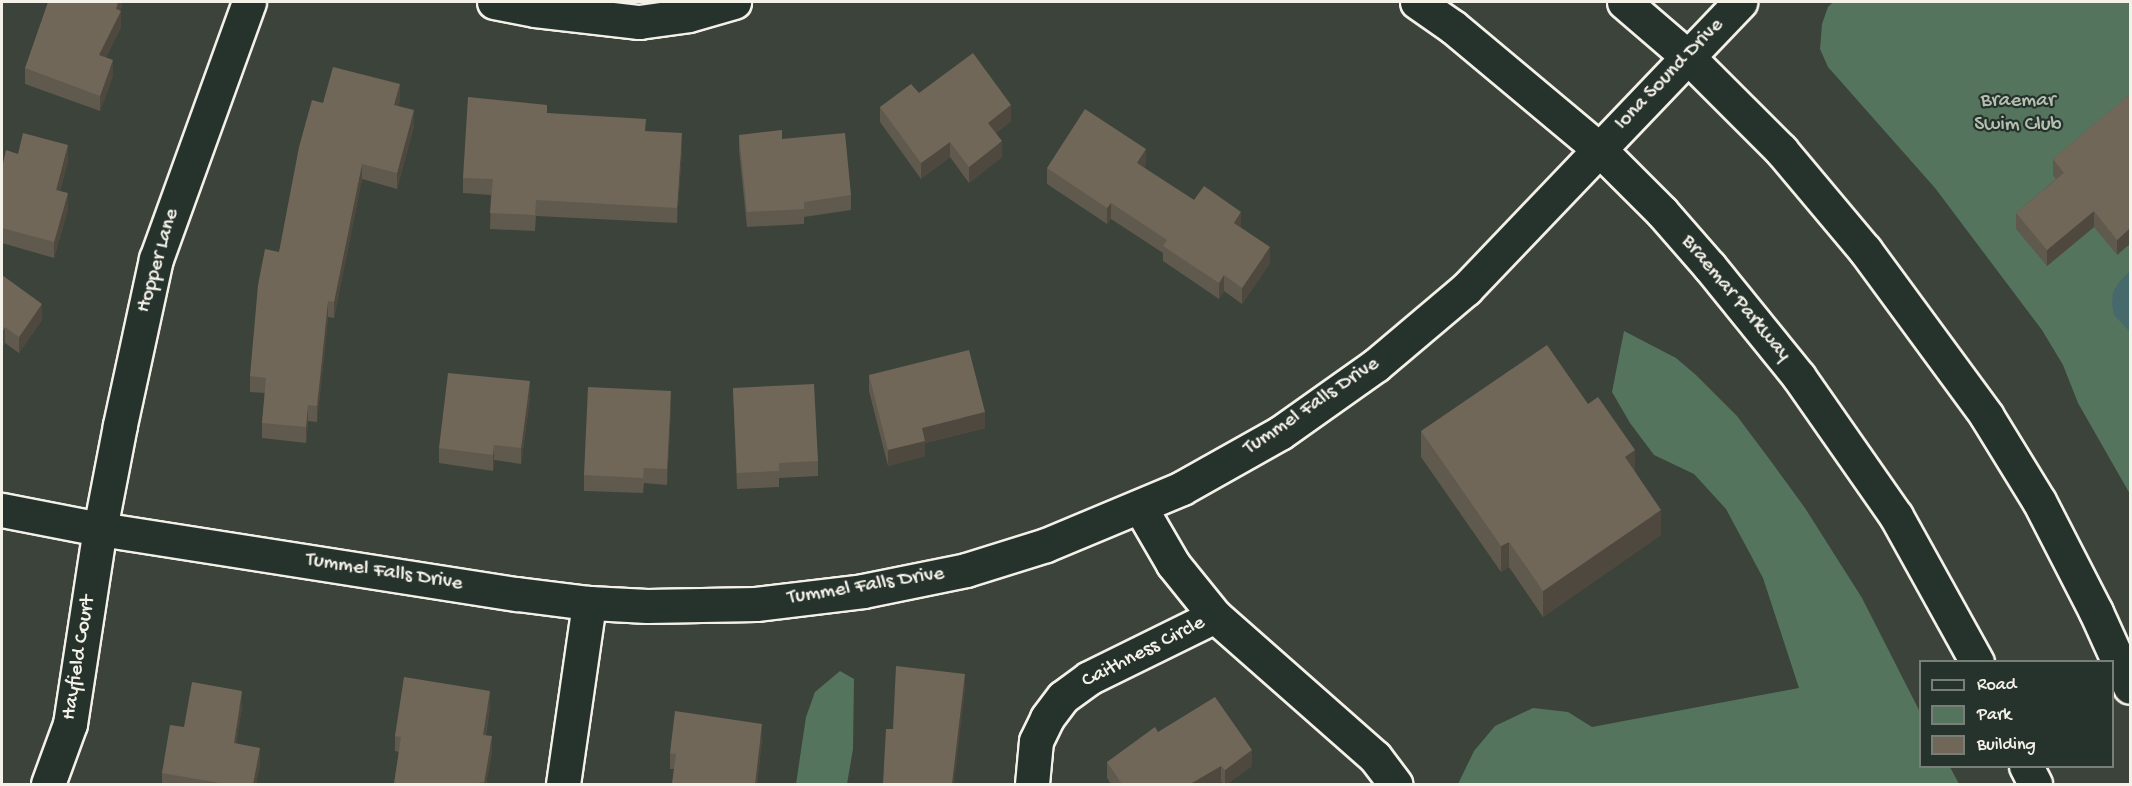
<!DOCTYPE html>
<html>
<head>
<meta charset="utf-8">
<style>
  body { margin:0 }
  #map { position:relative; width:2132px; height:786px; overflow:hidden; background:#3c433a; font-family:"Gochi Hand",sans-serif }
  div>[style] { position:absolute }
  .green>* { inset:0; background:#55745d }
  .water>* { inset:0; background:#466a6b }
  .roads { filter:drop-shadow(2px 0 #f4f1e8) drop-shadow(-2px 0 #f4f1e8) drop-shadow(0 2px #f4f1e8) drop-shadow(0 -2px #f4f1e8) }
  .minor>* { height:33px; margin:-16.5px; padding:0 16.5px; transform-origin:16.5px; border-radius:16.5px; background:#26332d }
  .wall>* { inset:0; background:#60594d }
  .shaded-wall>* { inset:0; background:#4e483e }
  .building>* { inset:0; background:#706759 }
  span { translate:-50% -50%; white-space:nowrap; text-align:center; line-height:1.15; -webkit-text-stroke:4.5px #26332d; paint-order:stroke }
  .street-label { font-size:21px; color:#f4f1e8 }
  .park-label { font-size:21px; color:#b4bfb0 }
  .frame { position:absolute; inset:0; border:3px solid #f4f1e8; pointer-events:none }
  .legend { position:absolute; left:1919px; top:660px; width:195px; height:108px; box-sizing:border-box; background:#26332d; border:2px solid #787f78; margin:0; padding:8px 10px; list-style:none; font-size:18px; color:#f4f1e8 }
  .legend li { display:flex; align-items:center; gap:12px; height:30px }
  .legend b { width:30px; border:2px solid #787f78 }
</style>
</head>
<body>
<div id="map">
  <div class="green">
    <div style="clip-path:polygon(1833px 2px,2130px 2px,2130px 494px,2078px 403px,2063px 365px,2042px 330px,1935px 188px,1828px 67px,1820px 49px,1822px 24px,1828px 7px)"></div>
    <div style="clip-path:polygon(1624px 331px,1676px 358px,1696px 375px,1737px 416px,1773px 464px,1805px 508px,1862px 598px,1920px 712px,1920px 766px,1950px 767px,1959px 784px,1458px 784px,1474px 751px,1495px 726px,1533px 708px,1568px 712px,1592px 727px,1799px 688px,1763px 578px,1726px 509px,1694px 474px,1654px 455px,1630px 423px,1612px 392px)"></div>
    <div style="clip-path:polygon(840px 671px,854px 679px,853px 749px,847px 784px,796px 784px,806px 717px,815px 692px)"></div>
  </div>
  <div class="water">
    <div style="clip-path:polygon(2130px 271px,2130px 332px,2114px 315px,2112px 304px,2113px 292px,2119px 282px)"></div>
  </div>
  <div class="roads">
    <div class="minor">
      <div style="left:494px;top:2px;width:42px;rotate:11deg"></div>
      <div style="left:535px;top:10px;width:105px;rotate:6.6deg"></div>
      <div style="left:639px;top:22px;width:50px;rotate:-8deg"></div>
      <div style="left:689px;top:15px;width:47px;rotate:-16.1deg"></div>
      <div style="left:1417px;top:2px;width:44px;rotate:34.8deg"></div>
      <div style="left:1453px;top:27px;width:190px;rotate:39.9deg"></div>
      <div style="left:1599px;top:149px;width:89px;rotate:45deg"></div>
      <div style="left:1662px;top:212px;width:73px;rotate:48.9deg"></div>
      <div style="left:1710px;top:267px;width:141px;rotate:51deg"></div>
      <div style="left:1799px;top:377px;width:169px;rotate:55.1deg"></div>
      <div style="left:1896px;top:516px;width:167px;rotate:61deg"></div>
      <div style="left:1624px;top:2px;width:84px;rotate:40.7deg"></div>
      <div style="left:1688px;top:57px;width:132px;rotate:45deg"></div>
      <div style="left:1781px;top:150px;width:131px;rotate:50deg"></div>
      <div style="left:1865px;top:250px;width:205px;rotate:53.7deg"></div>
      <div style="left:1986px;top:415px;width:101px;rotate:58.4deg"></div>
      <div style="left:2039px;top:501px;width:125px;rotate:62.8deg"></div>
      <div style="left:2096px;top:612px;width:82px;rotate:65.6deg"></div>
      <div style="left:1140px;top:507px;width:66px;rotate:59.9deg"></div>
      <div style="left:1173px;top:564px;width:67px;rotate:51.1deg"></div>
      <div style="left:1215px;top:616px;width:213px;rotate:41.4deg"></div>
      <div style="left:1375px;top:757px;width:34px;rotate:53deg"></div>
      <div style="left:2px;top:510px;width:100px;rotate:11deg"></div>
      <div style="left:100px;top:529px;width:422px;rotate:8.9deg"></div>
      <div style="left:517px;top:594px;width:73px;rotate:7.1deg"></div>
      <div style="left:589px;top:603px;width:58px;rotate:3deg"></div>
      <div style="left:647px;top:606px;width:109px;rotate:-1.1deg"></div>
      <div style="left:756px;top:604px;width:108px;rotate:-6.9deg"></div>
      <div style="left:863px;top:591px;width:105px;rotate:-11.5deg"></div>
      <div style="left:966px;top:570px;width:84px;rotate:-17.4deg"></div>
      <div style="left:1046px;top:545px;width:147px;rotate:-22.7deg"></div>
      <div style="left:1182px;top:488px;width:112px;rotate:-29.3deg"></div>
      <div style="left:1280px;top:433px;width:118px;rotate:-35.3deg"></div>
      <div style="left:1376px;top:365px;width:118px;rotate:-40.2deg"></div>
      <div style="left:1466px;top:289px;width:397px;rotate:-46.3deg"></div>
      <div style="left:2026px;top:766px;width:20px;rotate:63deg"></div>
      <div style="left:48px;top:784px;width:64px;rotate:-69.9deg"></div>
      <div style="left:70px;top:724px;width:197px;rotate:-81.3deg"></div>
      <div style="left:100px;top:529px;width:106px;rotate:-79.1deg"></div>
      <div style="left:120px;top:425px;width:170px;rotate:-77.8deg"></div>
      <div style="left:156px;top:259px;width:273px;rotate:-70.1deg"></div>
      <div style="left:563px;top:784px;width:183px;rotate:-81.8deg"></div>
      <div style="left:1032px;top:784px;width:43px;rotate:-84.7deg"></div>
      <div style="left:1036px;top:741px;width:25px;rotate:-64deg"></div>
      <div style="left:1047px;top:718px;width:26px;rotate:-53deg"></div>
      <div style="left:1063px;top:697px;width:32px;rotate:-36deg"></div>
      <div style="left:1089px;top:678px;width:140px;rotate:-26.2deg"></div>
    </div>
  </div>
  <div class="wall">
    <div style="clip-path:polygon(122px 2px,122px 6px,120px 11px,121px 27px,106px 57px,113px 76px,100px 111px,25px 84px,25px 68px)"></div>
    <div style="clip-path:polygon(919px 93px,1011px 121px,996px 133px,1002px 157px,969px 183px,950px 157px,921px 179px,880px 122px,880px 107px)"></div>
    <div style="clip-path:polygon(2130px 94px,2117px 255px,2094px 227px,2047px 266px,2016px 229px,2016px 213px,2056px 179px,2053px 175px,2053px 159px)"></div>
    <div style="clip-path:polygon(400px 100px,398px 106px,414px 126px,397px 189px,362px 179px,334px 318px,328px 317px,317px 422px,308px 421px,306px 443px,262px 438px,262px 423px,265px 393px,250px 392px,250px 376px,279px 252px,323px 103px)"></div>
    <div style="clip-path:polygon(547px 113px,646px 131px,682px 149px,677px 223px,536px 216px,535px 231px,490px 229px,491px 195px,463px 193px,463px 178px)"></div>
    <div style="clip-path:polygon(739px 135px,782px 139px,851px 195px,851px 210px,804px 217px,804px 224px,747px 227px,739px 150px)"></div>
    <div style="clip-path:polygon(18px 154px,68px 161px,60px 191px,68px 209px,54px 258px,2px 243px,2px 168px)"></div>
    <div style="clip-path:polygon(1146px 165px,1144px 168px,1194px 200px,1241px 228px,1270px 263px,1242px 304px,1224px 291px,1219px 299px,1163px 261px,1163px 253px,1111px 219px,1107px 224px,1047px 184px,1047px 168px)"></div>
    <div style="clip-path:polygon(2px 275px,42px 320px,19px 353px,5px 343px)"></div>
    <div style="clip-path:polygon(869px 375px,985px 428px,925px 443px,925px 456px,888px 466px,869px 391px)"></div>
    <div style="clip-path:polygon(733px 388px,818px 461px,818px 476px,779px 478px,779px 487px,737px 489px)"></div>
    <div style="clip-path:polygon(530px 397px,521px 464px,494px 460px,493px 471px,439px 463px,439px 448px)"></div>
    <div style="clip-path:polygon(671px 407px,667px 485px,644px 483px,643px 493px,584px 491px,584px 475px)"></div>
    <div style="clip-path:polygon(1421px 431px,1635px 472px,1661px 535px,1543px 617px,1509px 567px,1501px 572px,1421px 457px)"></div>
    <div style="clip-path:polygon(490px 706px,486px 735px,492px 752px,486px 784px,394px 784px,399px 752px,395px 751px,395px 736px)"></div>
    <div style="clip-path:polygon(242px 707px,236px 743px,260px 764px,256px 784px,162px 784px,162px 773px,184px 727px)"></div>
    <div style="clip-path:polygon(1158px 732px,1252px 766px,1227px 784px,1224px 784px,1221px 782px,1217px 784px,1111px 784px,1107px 778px,1107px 762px)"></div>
    <div style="clip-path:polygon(762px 739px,757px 784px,672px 784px,674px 769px,670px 769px,670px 753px)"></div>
  </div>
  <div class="shaded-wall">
    <div style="clip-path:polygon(118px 2px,122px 2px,122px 6px,119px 17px,121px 11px,121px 27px,99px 71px,99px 55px)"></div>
    <div style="clip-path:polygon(113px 60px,113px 76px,100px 111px,100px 96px)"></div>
    <div style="clip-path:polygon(400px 84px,400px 100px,394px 121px,394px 105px)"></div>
    <div style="clip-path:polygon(1011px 105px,1011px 121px,988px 139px,988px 123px)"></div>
    <div style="clip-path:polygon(414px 110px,414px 126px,397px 189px,397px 173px)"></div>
    <div style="clip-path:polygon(682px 133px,682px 149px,677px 223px,677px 208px)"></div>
    <div style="clip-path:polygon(1002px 141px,1002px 157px,969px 183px,969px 167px)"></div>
    <div style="clip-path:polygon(950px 142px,950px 157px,921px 179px,921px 163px)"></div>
    <div style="clip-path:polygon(68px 145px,68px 161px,56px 205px,56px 190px)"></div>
    <div style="clip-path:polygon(1146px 149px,1146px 165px,1137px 179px,1137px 163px)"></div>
    <div style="clip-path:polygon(362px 164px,362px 179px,334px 318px,334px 302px)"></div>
    <div style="clip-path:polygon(68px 193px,68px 209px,54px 258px,54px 242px)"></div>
    <div style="clip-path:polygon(1111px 203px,1111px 219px,1107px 224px,1107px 208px)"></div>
    <div style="clip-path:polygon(2094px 211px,2094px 227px,2047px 266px,2047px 250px)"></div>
    <div style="clip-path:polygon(1241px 212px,1241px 228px,1234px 223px)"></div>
    <div style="clip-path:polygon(2130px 228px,2130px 244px,2117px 255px,2117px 240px)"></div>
    <div style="clip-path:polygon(1270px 247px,1270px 263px,1242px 304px,1242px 288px)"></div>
    <div style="clip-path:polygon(1224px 275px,1224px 291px,1219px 299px,1219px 283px)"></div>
    <div style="clip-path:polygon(328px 301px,328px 317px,317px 422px,317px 406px)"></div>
    <div style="clip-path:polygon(42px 304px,42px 320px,19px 353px,19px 337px)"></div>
    <div style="clip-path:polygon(5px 327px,5px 343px,2px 348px,2px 333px)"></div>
    <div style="clip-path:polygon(530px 381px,530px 397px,521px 464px,521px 448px)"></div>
    <div style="clip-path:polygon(671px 391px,671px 407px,667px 485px,667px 469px)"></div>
    <div style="clip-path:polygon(308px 405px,308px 421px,306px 443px,306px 427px)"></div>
    <div style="clip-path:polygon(985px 412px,985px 428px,925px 443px,925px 456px,888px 466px,888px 450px,922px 428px)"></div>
    <div style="clip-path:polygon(494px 445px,494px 460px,493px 471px,493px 455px)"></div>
    <div style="clip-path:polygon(1635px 450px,1635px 476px,1625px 457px)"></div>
    <div style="clip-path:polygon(1661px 510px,1661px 535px,1543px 617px,1543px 591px)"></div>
    <div style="clip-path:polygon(1509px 542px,1509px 567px,1501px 572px,1501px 546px)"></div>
    <div style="clip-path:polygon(965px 674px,965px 690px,954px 784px,952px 784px)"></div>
    <div style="clip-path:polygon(242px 691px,242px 707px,234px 758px,234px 743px)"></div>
    <div style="clip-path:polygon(490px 691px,490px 706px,483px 750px,483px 735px)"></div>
    <div style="clip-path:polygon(762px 724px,762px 739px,757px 784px,755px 784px)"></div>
    <div style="clip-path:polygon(492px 736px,492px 752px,486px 784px,484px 784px)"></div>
    <div style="clip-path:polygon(260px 748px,260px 764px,256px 784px,253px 784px)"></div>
    <div style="clip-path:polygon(1252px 750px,1252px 766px,1227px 784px,1225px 784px,1225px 770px)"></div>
    <div style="clip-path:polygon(1221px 766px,1221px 782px,1217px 784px,1190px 784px)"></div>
  </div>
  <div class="building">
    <div style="clip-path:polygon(48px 2px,118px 2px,116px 9px,121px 11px,99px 55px,113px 60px,100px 96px,25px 68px)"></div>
    <div style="clip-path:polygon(973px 53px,1011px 105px,988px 123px,1002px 141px,969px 167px,950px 142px,921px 163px,880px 107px,911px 84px,919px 93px)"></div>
    <div style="clip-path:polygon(333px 67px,400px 84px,394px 105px,414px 110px,397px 173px,362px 164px,334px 302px,328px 301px,317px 406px,308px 405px,306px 427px,262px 423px,266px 378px,250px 376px,258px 285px,265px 249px,279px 252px,299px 147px,312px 100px,323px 103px)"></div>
    <div style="clip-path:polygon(2130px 94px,2130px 228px,2117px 240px,2094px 211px,2047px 250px,2016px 213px,2064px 173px,2053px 159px)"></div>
    <div style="clip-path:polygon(468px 97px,547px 105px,547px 113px,646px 119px,645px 131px,682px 133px,677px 208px,536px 200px,535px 215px,490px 213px,493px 179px,463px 178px)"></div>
    <div style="clip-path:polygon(1085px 109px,1146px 149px,1137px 163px,1194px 200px,1204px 186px,1241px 212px,1234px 223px,1270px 247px,1242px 288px,1224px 275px,1219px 283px,1163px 246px,1167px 240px,1111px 203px,1107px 208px,1047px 168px)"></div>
    <div style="clip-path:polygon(782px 130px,782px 139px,845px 133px,851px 195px,804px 202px,804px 209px,747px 212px,739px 135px)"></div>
    <div style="clip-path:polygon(23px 133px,68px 145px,56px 190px,68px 193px,54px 242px,2px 228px,2px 168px,6px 150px,18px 154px)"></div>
    <div style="clip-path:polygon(2px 275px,42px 304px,19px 337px,5px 327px,2px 333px)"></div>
    <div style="clip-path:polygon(1547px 345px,1588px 404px,1598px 397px,1635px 450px,1625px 457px,1661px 510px,1543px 591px,1509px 542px,1501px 546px,1421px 431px)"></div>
    <div style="clip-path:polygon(969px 350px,985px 412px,922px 428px,925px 441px,888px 450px,869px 375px)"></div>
    <div style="clip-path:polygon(448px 373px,530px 381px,521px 448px,494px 445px,493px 455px,439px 448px)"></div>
    <div style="clip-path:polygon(814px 384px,818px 461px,779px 463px,779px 471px,737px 473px,733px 388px)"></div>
    <div style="clip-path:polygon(588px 387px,671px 391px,667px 469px,644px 468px,643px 478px,584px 475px)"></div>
    <div style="clip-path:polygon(896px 666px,965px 674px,952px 784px,883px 784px,886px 729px,893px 729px)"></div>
    <div style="clip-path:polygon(404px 677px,490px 691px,483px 735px,492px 736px,484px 782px,480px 782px,479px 784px,394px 784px,401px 737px,395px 736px)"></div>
    <div style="clip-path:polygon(192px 682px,242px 691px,234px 743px,260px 748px,253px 784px,226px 784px,162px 773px,170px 725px,184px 727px)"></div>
    <div style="clip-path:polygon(1215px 697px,1252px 750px,1225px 770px,1221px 766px,1190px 784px,1122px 784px,1107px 762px,1155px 727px,1158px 732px)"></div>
    <div style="clip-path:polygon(675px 711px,762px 724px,755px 784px,672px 784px,676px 754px,670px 753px)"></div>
  </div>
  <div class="street-label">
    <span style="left:1670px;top:75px;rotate:-46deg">Iona Sound Drive</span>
    <span style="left:159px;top:261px;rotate:-74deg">Hopper Lane</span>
    <span style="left:1735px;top:299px;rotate:50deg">Braemar Parkway</span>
    <span style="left:1312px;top:407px;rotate:-34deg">Tummel Falls Drive</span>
    <span style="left:384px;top:573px;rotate:9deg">Tummel Falls Drive</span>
    <span style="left:866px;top:587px;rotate:-9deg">Tummel Falls Drive</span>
    <span style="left:1144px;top:653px;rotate:-27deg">Caithness Circle</span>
    <span style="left:80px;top:658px;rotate:-81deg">Hayfield Court</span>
  </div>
  <div class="park-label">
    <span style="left:2018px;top:114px">Braemar<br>Swim Club</span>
  </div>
  <div class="frame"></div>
  <ul class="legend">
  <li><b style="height:8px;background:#26332d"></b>Road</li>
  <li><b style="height:16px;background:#55745d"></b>Park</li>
  <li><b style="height:16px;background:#706759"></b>Building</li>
  </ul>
</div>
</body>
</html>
